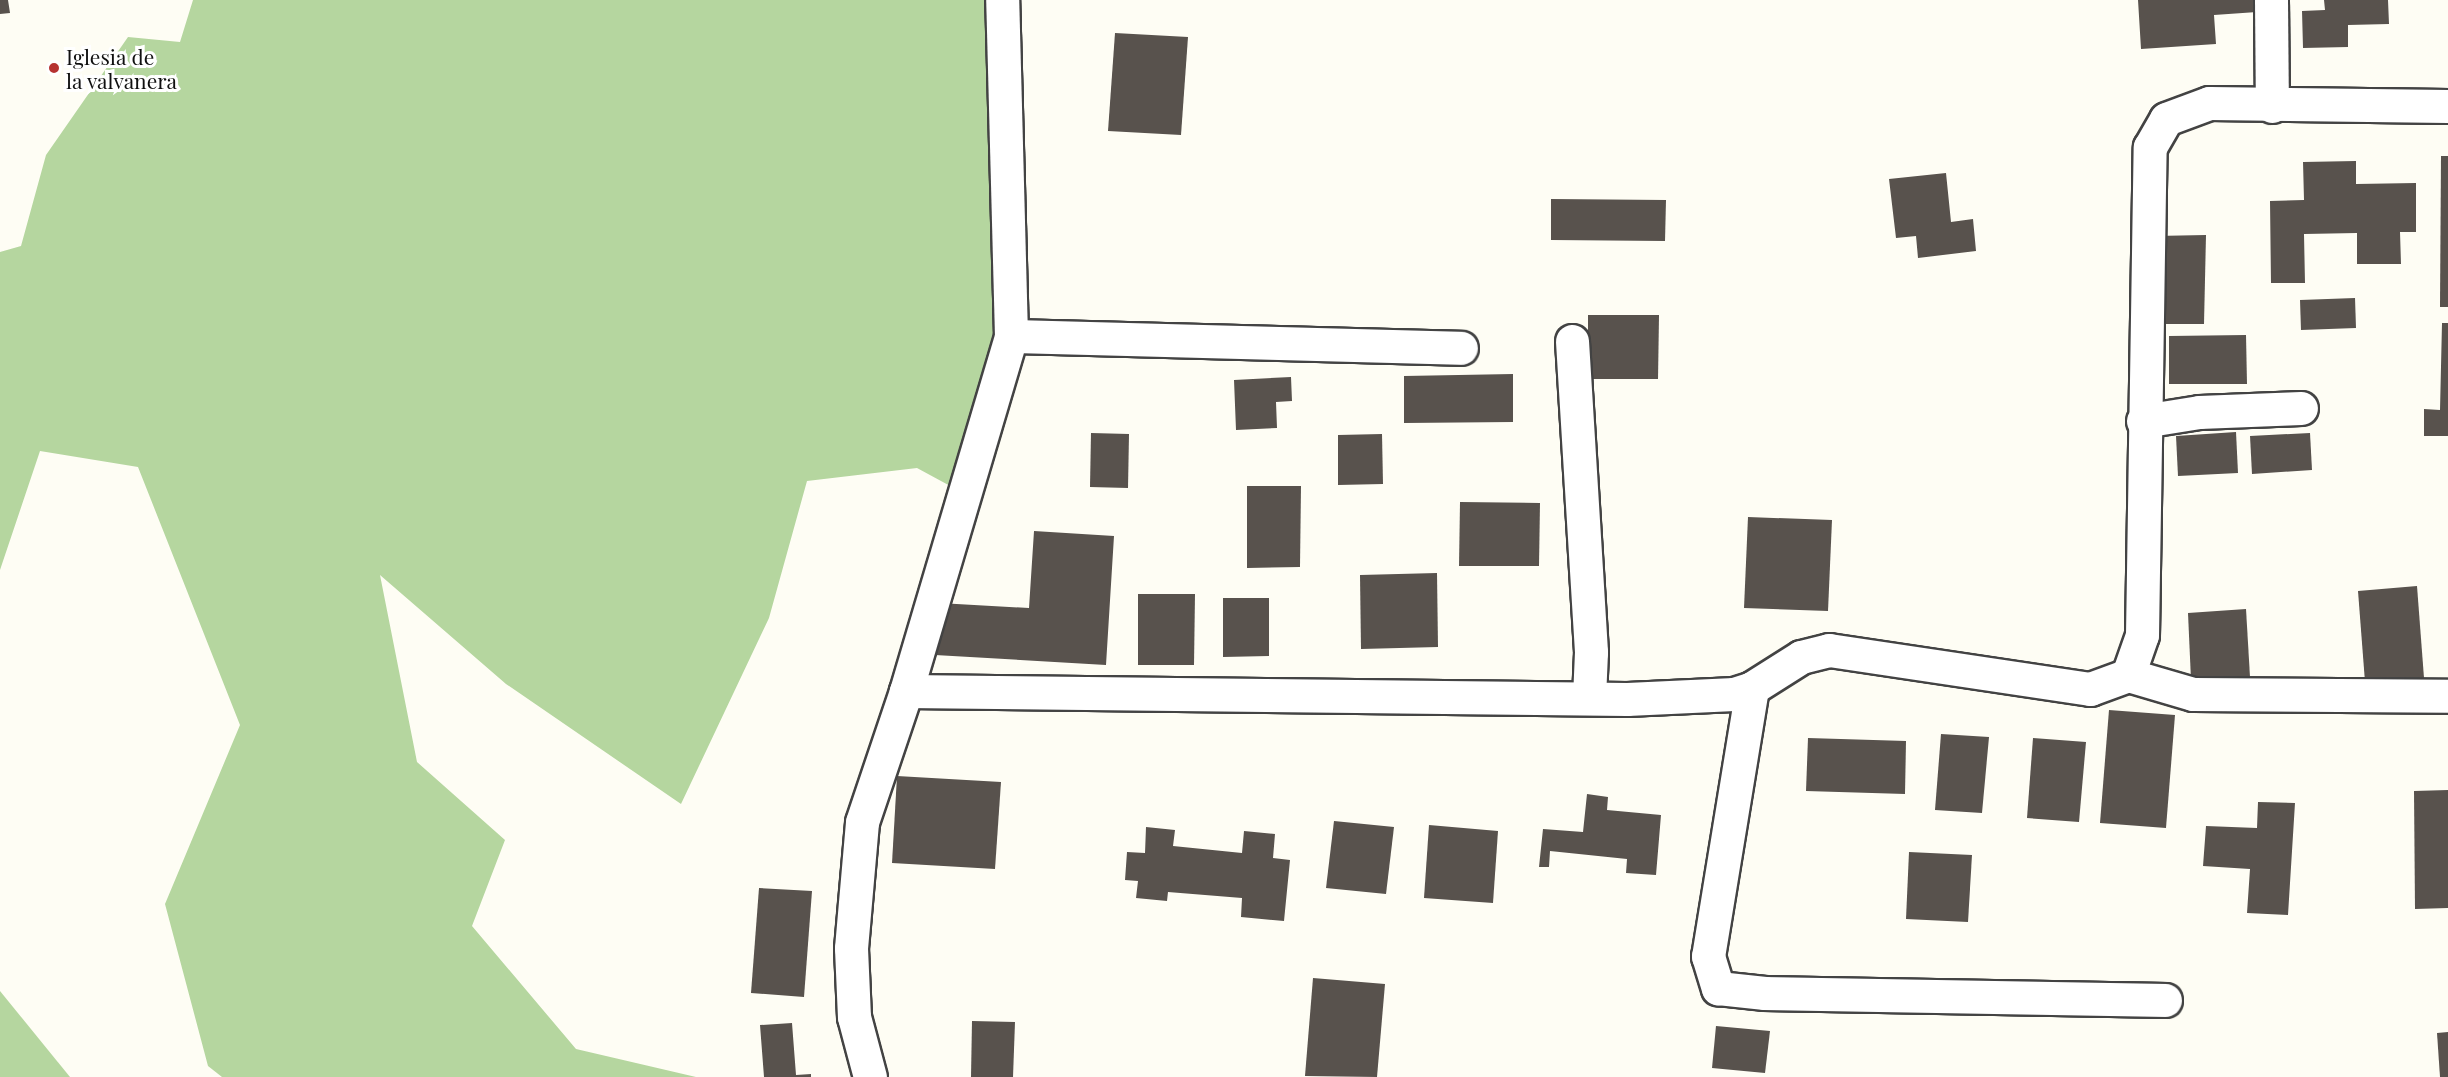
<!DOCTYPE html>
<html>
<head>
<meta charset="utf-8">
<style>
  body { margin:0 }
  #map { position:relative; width:2448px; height:1077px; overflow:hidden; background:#fefdf4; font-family:"Playfair Display",serif }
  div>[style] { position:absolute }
  .forest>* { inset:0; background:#b5d69f }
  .building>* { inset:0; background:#58524d }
  .roads { filter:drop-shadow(2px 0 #434343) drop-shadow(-2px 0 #434343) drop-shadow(0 2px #434343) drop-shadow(0 -2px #434343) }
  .minor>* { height:33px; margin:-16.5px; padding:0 16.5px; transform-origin:16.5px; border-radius:16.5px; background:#fff }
  .dots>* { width:16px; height:16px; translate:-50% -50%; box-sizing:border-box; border:3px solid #fff; border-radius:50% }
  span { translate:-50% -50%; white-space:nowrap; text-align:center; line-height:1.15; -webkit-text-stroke:6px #fff; paint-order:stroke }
  .poi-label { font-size:21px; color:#101010 }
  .left { translate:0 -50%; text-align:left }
</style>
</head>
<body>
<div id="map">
  <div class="forest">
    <div style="clip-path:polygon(193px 0,1002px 0,1011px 336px,965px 494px,917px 468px,807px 481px,769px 618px,681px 804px,506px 684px,380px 575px,417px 762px,505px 840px,472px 926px,576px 1049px,696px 1077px,222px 1077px,208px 1066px,165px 904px,240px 725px,138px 467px,40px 451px,0 570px,0 252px,21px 246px,46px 155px,128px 37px,180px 42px)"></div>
    <div style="clip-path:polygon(0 991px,70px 1077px,0 1077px)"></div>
  </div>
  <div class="building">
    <div style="clip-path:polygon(0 0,8px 0,10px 13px,0 14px)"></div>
    <div style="clip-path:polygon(2138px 0,2256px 0,2257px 12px,2214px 15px,2216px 44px,2141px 49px)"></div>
    <div style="clip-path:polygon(2324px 0,2388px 0,2389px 24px,2348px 25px,2348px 47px,2303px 48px,2302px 11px,2325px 10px)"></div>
    <div style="clip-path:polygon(1115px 33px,1188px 37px,1181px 135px,1108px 131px)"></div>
    <div style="clip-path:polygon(2441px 156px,2448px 156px,2448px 307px,2440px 307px)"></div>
    <div style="clip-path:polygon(2356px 161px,2356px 184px,2416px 183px,2416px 232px,2400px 232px,2401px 264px,2357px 264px,2357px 233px,2304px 234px,2305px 283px,2271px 283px,2270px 201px,2304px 200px,2303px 162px)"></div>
    <div style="clip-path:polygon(1946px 173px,1951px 222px,1973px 219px,1976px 251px,1918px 258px,1916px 236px,1896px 238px,1889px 179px)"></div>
    <div style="clip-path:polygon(1551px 199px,1666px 200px,1665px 241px,1551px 240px)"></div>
    <div style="clip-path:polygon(2206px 235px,2204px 324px,2155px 324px,2155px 236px)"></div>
    <div style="clip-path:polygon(2355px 298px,2356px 328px,2301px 330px,2300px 300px)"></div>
    <div style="clip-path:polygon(1588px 315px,1659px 315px,1658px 379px,1588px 379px)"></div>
    <div style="clip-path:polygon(2442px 323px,2448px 323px,2448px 436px,2424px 436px,2424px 409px,2440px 410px)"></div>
    <div style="clip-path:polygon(2246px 335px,2247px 384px,2169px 384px,2169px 336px)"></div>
    <div style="clip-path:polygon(1513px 374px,1513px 422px,1404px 423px,1404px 376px)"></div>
    <div style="clip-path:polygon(1291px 377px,1292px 401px,1276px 402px,1277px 428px,1236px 430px,1234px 380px)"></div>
    <div style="clip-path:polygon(2236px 432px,2238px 473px,2178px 476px,2176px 436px)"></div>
    <div style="clip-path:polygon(1091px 433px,1129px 434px,1128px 488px,1090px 487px)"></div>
    <div style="clip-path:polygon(2310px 433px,2312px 470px,2252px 474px,2250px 436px)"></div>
    <div style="clip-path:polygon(1382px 434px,1383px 484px,1338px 485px,1338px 435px)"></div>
    <div style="clip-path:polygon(1247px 486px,1301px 486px,1300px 567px,1247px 568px)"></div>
    <div style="clip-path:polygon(1460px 502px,1540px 503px,1539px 566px,1459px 566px)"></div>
    <div style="clip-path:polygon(1748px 517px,1832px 520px,1828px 611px,1744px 608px)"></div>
    <div style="clip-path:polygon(1034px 531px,1114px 536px,1106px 665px,935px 655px,939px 603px,1029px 608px)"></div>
    <div style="clip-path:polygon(1437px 573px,1438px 647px,1361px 649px,1360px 575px)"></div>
    <div style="clip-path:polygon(2417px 586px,2424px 678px,2365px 682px,2358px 591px)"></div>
    <div style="clip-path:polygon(1138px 594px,1195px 594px,1194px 665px,1138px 665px)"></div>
    <div style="clip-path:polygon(1223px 598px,1269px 598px,1269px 656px,1223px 657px)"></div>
    <div style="clip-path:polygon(2246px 609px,2250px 677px,2191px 680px,2188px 613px)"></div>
    <div style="clip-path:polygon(2109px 710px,2175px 715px,2166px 828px,2100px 823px)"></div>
    <div style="clip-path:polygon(1941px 734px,1989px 737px,1982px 813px,1935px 810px)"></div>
    <div style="clip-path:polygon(1808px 738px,1906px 741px,1905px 794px,1806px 791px)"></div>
    <div style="clip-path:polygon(2033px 738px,2086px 742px,2079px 822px,2027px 818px)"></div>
    <div style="clip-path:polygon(897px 776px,1001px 782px,995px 869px,892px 863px)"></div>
    <div style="clip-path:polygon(2448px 790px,2448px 908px,2415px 909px,2414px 791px)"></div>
    <div style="clip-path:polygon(1587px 794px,1608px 797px,1607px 810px,1661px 815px,1656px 875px,1626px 873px,1627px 859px,1550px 851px,1549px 867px,1539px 867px,1543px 829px,1583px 832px)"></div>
    <div style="clip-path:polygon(2258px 802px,2295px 803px,2288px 915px,2247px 913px,2250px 869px,2203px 866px,2206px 826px,2257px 828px)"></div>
    <div style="clip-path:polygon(1334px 821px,1394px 827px,1386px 894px,1326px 888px)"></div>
    <div style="clip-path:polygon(1429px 825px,1498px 831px,1493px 903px,1424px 898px)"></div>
    <div style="clip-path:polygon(1146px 827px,1175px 830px,1173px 846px,1242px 853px,1244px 831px,1275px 834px,1273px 858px,1290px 860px,1284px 921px,1241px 917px,1242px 898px,1168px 892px,1167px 901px,1136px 898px,1138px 881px,1125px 880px,1127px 852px,1145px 853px)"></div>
    <div style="clip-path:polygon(1909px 852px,1972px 855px,1968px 922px,1906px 919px)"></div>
    <div style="clip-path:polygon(759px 888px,812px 891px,804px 997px,751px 993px)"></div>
    <div style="clip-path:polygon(1313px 978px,1385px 984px,1377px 1077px,1305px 1076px)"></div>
    <div style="clip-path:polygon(972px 1021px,1015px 1022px,1013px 1077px,971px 1077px)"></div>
    <div style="clip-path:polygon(792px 1023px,796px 1075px,811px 1074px,811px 1077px,764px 1077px,760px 1025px)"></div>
    <div style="clip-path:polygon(1716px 1026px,1770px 1031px,1765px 1073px,1712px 1068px)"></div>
    <div style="clip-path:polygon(2448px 1032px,2448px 1077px,2440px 1077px,2437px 1033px)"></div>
  </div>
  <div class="roads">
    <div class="minor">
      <div style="left:2271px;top:0;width:106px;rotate:89.5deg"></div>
      <div style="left:1011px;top:336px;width:450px;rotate:1.5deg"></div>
      <div style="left:1572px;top:341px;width:312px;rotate:86.5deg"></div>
      <div style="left:1591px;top:652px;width:46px;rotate:92.5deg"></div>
      <div style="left:2143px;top:421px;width:57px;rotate:-9.1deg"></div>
      <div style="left:2199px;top:412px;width:102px;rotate:-2.2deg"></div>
      <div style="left:2128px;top:675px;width:68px;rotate:16.3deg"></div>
      <div style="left:2193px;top:694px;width:255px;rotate:0.4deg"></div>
      <div style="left:1752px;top:688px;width:272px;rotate:99.3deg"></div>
      <div style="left:1708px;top:956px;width:34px;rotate:73deg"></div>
      <div style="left:1718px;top:988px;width:47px;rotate:6.1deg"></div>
      <div style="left:1765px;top:993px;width:400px;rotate:1deg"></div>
      <div style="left:906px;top:691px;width:721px;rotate:0.64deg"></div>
      <div style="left:1627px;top:699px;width:107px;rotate:-2.7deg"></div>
      <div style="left:1734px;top:694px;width:19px;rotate:-18deg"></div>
      <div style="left:1752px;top:688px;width:58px;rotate:-32.3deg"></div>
      <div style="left:1801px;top:657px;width:29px;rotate:-14deg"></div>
      <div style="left:1829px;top:650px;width:264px;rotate:8.5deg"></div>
      <div style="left:2090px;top:689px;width:40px;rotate:-20.2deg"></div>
      <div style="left:2128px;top:675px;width:42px;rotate:-70.7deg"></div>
      <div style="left:2142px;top:635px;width:488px;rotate:-89.1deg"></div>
      <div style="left:2150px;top:147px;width:32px;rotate:-60deg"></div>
      <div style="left:2166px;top:119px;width:46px;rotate:-20.4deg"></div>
      <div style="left:2209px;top:103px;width:239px;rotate:0.7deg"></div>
      <div style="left:870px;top:1077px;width:62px;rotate:-104.9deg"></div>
      <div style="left:854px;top:1017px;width:69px;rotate:-92.5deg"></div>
      <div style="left:851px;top:948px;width:126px;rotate:-85deg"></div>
      <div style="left:862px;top:822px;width:138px;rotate:-71.4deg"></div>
      <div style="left:906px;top:691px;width:370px;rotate:-73.5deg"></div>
      <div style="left:1011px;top:336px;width:336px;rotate:-91.5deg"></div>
    </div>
  </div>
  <div class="dots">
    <div style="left:54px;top:68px;background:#b63332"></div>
  </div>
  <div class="poi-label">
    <span class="left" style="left:66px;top:68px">Iglesia de<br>la valvanera</span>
  </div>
</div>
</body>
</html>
